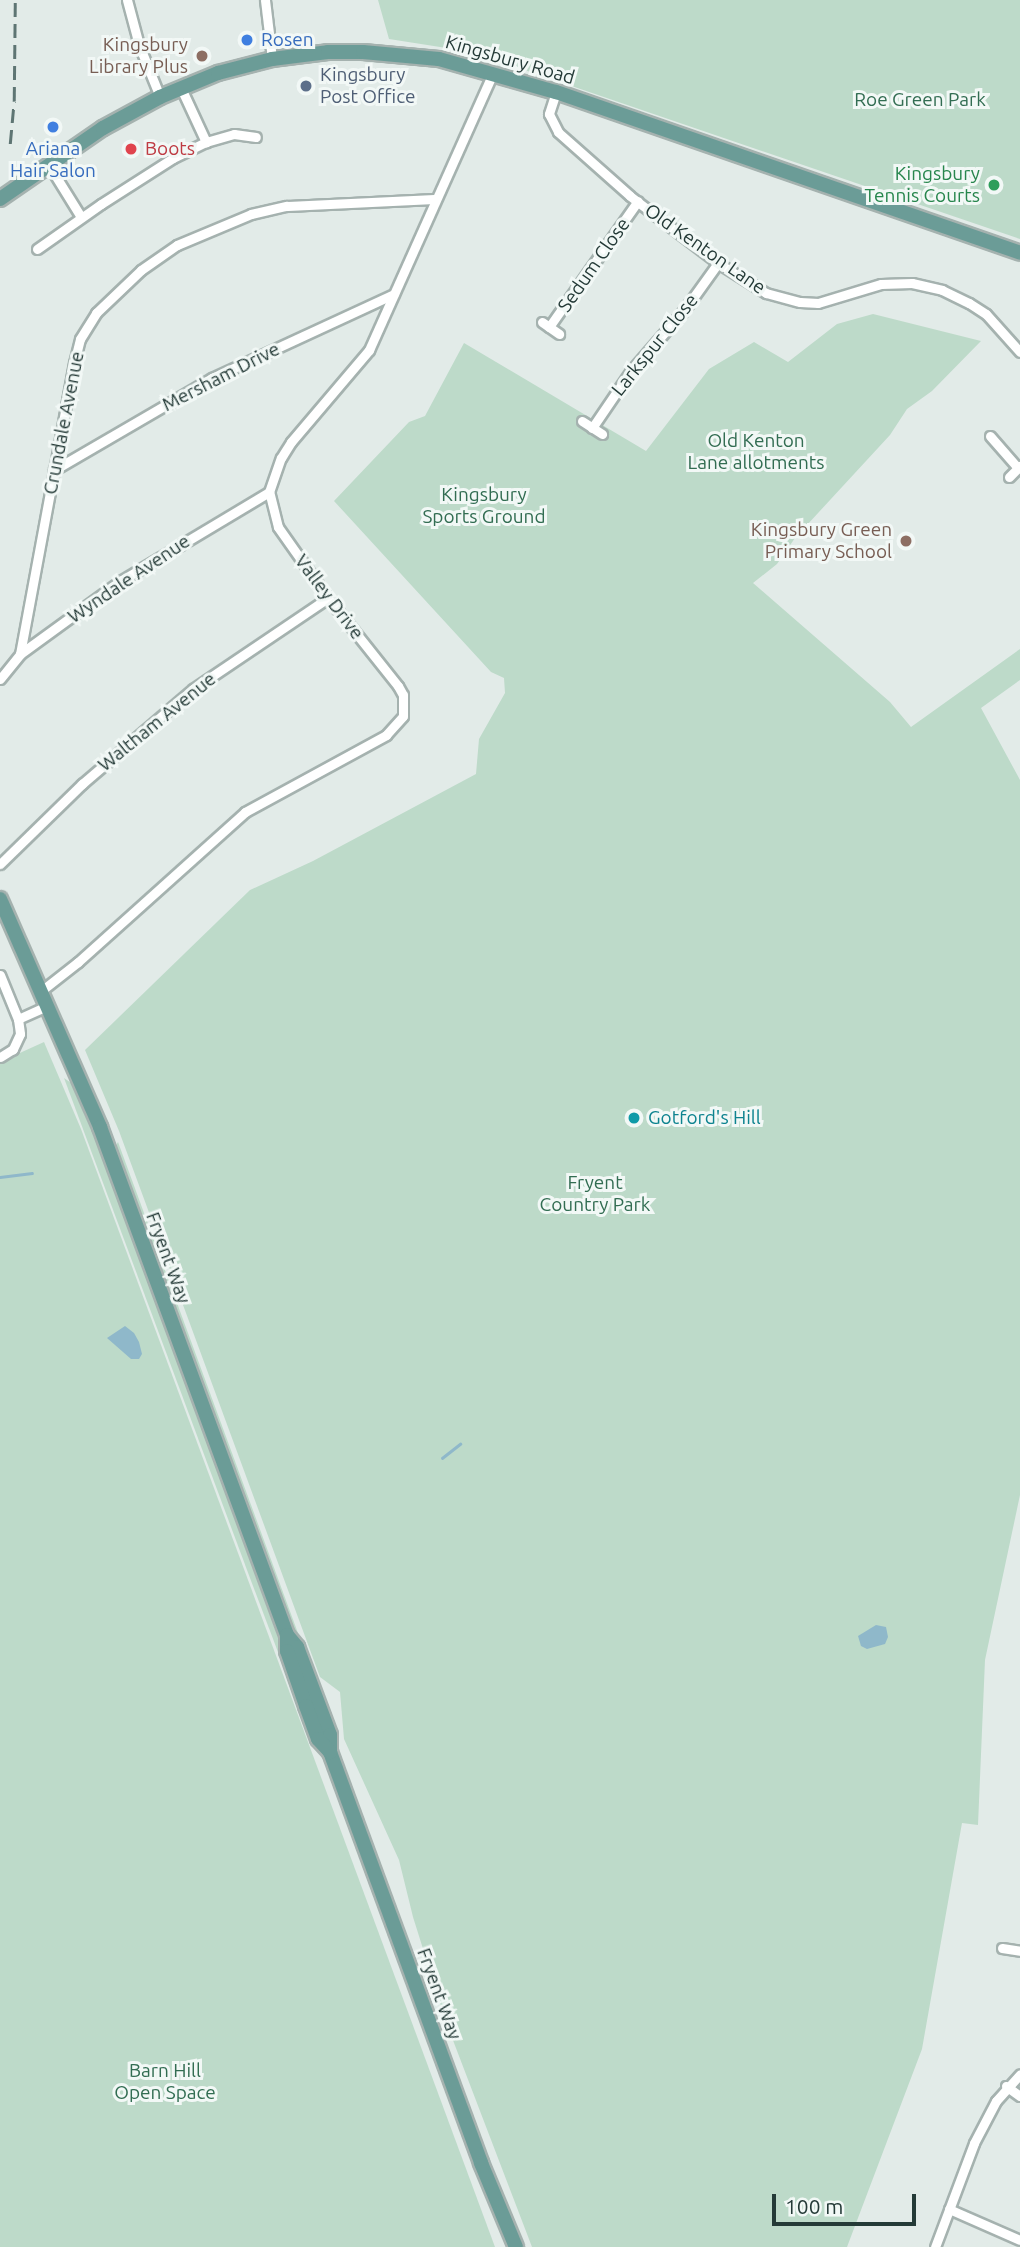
<!DOCTYPE html>
<html>
<head>
<meta charset="utf-8">
<style>
  body { margin:0 }
  #map { position:relative; width:1020px; height:2247px; overflow:hidden; background:#e2ebe8; font-family:Ubuntu,sans-serif }
  div>[style] { position:absolute }
  .green>* { inset:0; background:#bddac9 }
  .water>* { inset:0; background:#8fb8ca }
  .stream>* { height:2.5px; margin:-1.25px; padding:0 1.25px; transform-origin:1.25px; border-radius:1.25px; background:#8fb8ca }
  .roads { filter:drop-shadow(2px 0 #a5b2af) drop-shadow(-2px 0 #a5b2af) drop-shadow(0 2px #a5b2af) drop-shadow(0 -2px #a5b2af) }
  .minor>* { height:9px; margin:-4.5px; padding:0 4.5px; transform-origin:4.5px; border-radius:4.5px; background:#fff }
  .primary>* { height:14px; margin:-7px; padding:0 7px; transform-origin:7px; border-radius:7px; background:#6b9c97 }
  .rail>* { height:2.5px; margin-top:-1.25px; transform-origin:0; background:repeating-linear-gradient(90deg,#5e7573 0 14px,transparent 0 21px) }
  .dots>* { width:19px; height:19px; translate:-50% -50%; box-sizing:border-box; border:4px solid #f2f8f6; border-radius:50% }
  span { translate:-50% -50%; white-space:nowrap; text-align:center; line-height:1.15; -webkit-text-stroke:6px #f2f8f6; paint-order:stroke }
  .shop-label { font-size:19px; color:#366cbe }
  .left { translate:0 -50%; text-align:left }
  .education-label { font-size:19px; color:#785e54 }
  .right { translate:-100% -50%; text-align:right }
  .street-label { font-size:19px; color:#243a37 }
  .service-label { font-size:19px; color:#4e5e75 }
  .park-label { font-size:19px; color:#326d52 }
  .health-label { font-size:19px; color:#be3a42 }
  .leisure-label { font-size:19px; color:#27864d }
  .culture-label { font-size:19px; color:#0d838f }
  .scale { position:absolute; left:772px; top:2194px; width:144px; height:32px; box-sizing:border-box; border:4px solid #243a37; border-top:0; padding-left:9px; font-size:21px; line-height:24px; white-space:nowrap; color:#243a37; -webkit-text-stroke:5px #f2f8f6; paint-order:stroke }
</style>
</head>
<body>
<div id="map">
  <div class="green">
    <div style="clip-path:polygon(378px 0,1020px 0,1020px 239px,472px 52px,389px 39px)"></div>
    <div style="clip-path:polygon(873px 314px,981px 341px,932px 391px,907px 409px,890px 435px,795px 538px,777px 564px,753px 583px,890px 702px,911px 727px,1020px 649px,1020px 680px,981px 708px,1020px 780px,1020px 1495px,985px 1660px,978px 1825px,962px 1823px,922px 2049px,847px 2247px,532px 2247px,446px 2022px,413px 1917px,399px 1860px,344px 1739px,340px 1692px,320px 1677px,119px 1131px,85px 1050px,250px 890px,313px 861px,476px 774px,479px 739px,505px 693px,504px 678px,491px 672px,334px 501px,409px 422px,425px 416px,464px 343px,646px 451px,709px 369px,754px 342px,788px 362px,837px 324px)"></div>
    <div style="clip-path:polygon(44px 1042px,81px 1129px,495px 2247px,0 2247px,0 1062px)"></div>
    <div style="clip-path:polygon(64px 1078px,74px 1085px,89px 1120px,289px 1667px,284px 1668px,250px 1578px)"></div>
    <div style="clip-path:polygon(118px 1142px,306px 1655px,302px 1657px,114px 1149px)"></div>
  </div>
  <div class="water">
    <div style="clip-path:polygon(125px 1326px,134px 1333px,139px 1342px,142px 1354px,139px 1359px,131px 1359px,107px 1338px)"></div>
    <div style="clip-path:polygon(876px 1625px,886px 1627px,888px 1637px,885px 1644px,867px 1649px,861px 1646px,858px 1636px)"></div>
  </div>
  <div class="stream">
    <div style="left:0;top:1177px;width:32px;rotate:-7deg"></div>
    <div style="left:442px;top:1458px;width:23px;rotate:-38deg"></div>
  </div>
  <div class="roads">
    <div class="minor">
      <div style="left:127px;top:0;width:47px;rotate:75.1deg"></div>
      <div style="left:139px;top:45px;width:56px;rotate:68deg"></div>
      <div style="left:265px;top:0;width:59px;rotate:83.2deg"></div>
      <div style="left:181px;top:88px;width:60px;rotate:65.2deg"></div>
      <div style="left:556px;top:92px;width:23px;rotate:108deg"></div>
      <div style="left:549px;top:114px;width:20px;rotate:63deg"></div>
      <div style="left:558px;top:132px;width:96px;rotate:41.6deg"></div>
      <div style="left:630px;top:196px;width:111px;rotate:37.3deg"></div>
      <div style="left:718px;top:263px;width:57px;rotate:32deg"></div>
      <div style="left:766px;top:293px;width:35px;rotate:15deg"></div>
      <div style="left:800px;top:302px;width:18px;rotate:3deg"></div>
      <div style="left:818px;top:303px;width:66px;rotate:-16.8deg"></div>
      <div style="left:881px;top:284px;width:31px;rotate:-2deg"></div>
      <div style="left:912px;top:283px;width:31px;rotate:13deg"></div>
      <div style="left:942px;top:290px;width:30px;rotate:26deg"></div>
      <div style="left:969px;top:303px;width:20px;rotate:33deg"></div>
      <div style="left:986px;top:314px;width:51px;rotate:48.2deg"></div>
      <div style="left:50px;top:167px;width:59px;rotate:58.2deg"></div>
      <div style="left:37px;top:249px;width:78px;rotate:-35.1deg"></div>
      <div style="left:101px;top:204px;width:85px;rotate:-32.6deg"></div>
      <div style="left:173px;top:158px;width:37px;rotate:-26deg"></div>
      <div style="left:206px;top:142px;width:29px;rotate:-16deg"></div>
      <div style="left:234px;top:134px;width:22px;rotate:8deg"></div>
      <div style="left:542px;top:322px;width:21px;rotate:35deg"></div>
      <div style="left:549px;top:327px;width:154px;rotate:-54.8deg"></div>
      <div style="left:582px;top:421px;width:24px;rotate:33deg"></div>
      <div style="left:592px;top:428px;width:68px;rotate:-55.8deg"></div>
      <div style="left:630px;top:372px;width:84px;rotate:-48.9deg"></div>
      <div style="left:685px;top:309px;width:57px;rotate:-54.3deg"></div>
      <div style="left:990px;top:436px;width:43px;rotate:48.8deg"></div>
      <div style="left:54px;top:470px;width:183px;rotate:-30.2deg"></div>
      <div style="left:212px;top:378px;width:200px;rotate:-24.8deg"></div>
      <div style="left:1009px;top:477px;width:16px;rotate:-45deg"></div>
      <div style="left:20px;top:654px;width:296px;rotate:-79.5deg"></div>
      <div style="left:74px;top:363px;width:25px;rotate:-76deg"></div>
      <div style="left:80px;top:339px;width:31px;rotate:-58deg"></div>
      <div style="left:96px;top:313px;width:62px;rotate:-43.7deg"></div>
      <div style="left:141px;top:270px;width:44px;rotate:-34.8deg"></div>
      <div style="left:177px;top:245px;width:80px;rotate:-22.7deg"></div>
      <div style="left:251px;top:214px;width:37px;rotate:-13deg"></div>
      <div style="left:287px;top:206px;width:148px;rotate:-2.7deg"></div>
      <div style="left:0;top:679px;width:32px;rotate:-51deg"></div>
      <div style="left:20px;top:654px;width:126px;rotate:-36deg"></div>
      <div style="left:122px;top:580px;width:171px;rotate:-30.9deg"></div>
      <div style="left:0;top:864px;width:115px;rotate:-44.3deg"></div>
      <div style="left:82px;top:784px;width:146px;rotate:-40.6deg"></div>
      <div style="left:193px;top:689px;width:163px;rotate:-34deg"></div>
      <div style="left:0;top:975px;width:48px;rotate:67.8deg"></div>
      <div style="left:18px;top:1019px;width:15px;rotate:82deg"></div>
      <div style="left:20px;top:1034px;width:17px;rotate:115deg"></div>
      <div style="left:13px;top:1049px;width:15px;rotate:148deg"></div>
      <div style="left:41px;top:991px;width:47px;rotate:-38.1deg"></div>
      <div style="left:78px;top:962px;width:224px;rotate:-41.9deg"></div>
      <div style="left:245px;top:812px;width:161px;rotate:-28.6deg"></div>
      <div style="left:386px;top:735px;width:25px;rotate:-48deg"></div>
      <div style="left:403px;top:716px;width:21px;rotate:-90deg"></div>
      <div style="left:403px;top:695px;width:10px;rotate:-119deg"></div>
      <div style="left:398px;top:686px;width:112px;rotate:-128.5deg"></div>
      <div style="left:328px;top:598px;width:87px;rotate:-125.2deg"></div>
      <div style="left:278px;top:527px;width:36px;rotate:-104deg"></div>
      <div style="left:269px;top:492px;width:36px;rotate:-71deg"></div>
      <div style="left:281px;top:458px;width:19px;rotate:-58deg"></div>
      <div style="left:291px;top:442px;width:121px;rotate:-49.7deg"></div>
      <div style="left:369px;top:350px;width:303px;rotate:-65.9deg"></div>
      <div style="left:18px;top:1019px;width:32px;rotate:-24deg"></div>
      <div style="left:1002px;top:1948px;width:18px;rotate:9deg"></div>
      <div style="left:1006px;top:2086px;width:17px;rotate:36deg"></div>
      <div style="left:949px;top:2209px;width:77px;rotate:23.6deg"></div>
      <div style="left:935px;top:2247px;width:111px;rotate:-69.4deg"></div>
      <div style="left:974px;top:2143px;width:47px;rotate:-62.4deg"></div>
      <div style="left:996px;top:2101px;width:36px;rotate:-48deg"></div>
    </div>
    <div class="primary">
      <div style="left:0;top:199px;width:125px;rotate:-34.6deg"></div>
      <div style="left:103px;top:128px;width:65px;rotate:-28.5deg"></div>
      <div style="left:160px;top:97px;width:63px;rotate:-22.5deg"></div>
      <div style="left:218px;top:73px;width:56px;rotate:-14.5deg"></div>
      <div style="left:272px;top:59px;width:56px;rotate:-7.1deg"></div>
      <div style="left:328px;top:52px;width:35px"></div>
      <div style="left:363px;top:52px;width:76px;rotate:5.3deg"></div>
      <div style="left:439px;top:59px;width:122px;rotate:15.8deg"></div>
      <div style="left:556px;top:92px;width:491px;rotate:19.1deg"></div>
      <div style="left:0;top:899px;width:249px;rotate:66.3deg"></div>
      <div style="left:100px;top:1127px;width:541px;rotate:69.79deg"></div>
      <div style="left:287px;top:1635px;width:16px;rotate:50deg"></div>
      <div style="left:297px;top:1647px;width:94px;rotate:69.4deg"></div>
      <div style="left:330px;top:1735px;width:17px;rotate:90deg"></div>
      <div style="left:330px;top:1752px;width:438px;rotate:69.8deg"></div>
      <div style="left:481px;top:2163px;width:91px;rotate:67.4deg"></div>
      <div style="left:287px;top:1635px;width:16px;rotate:90deg"></div>
      <div style="left:287px;top:1651px;width:58px;rotate:70.9deg"></div>
      <div style="left:306px;top:1706px;width:35px;rotate:70deg"></div>
      <div style="left:318px;top:1739px;width:18px;rotate:47deg"></div>
    </div>
  </div>
  <div class="rail">
    <div style="left:10px;top:144px;width:43px;rotate:-84.7deg"></div>
    <div style="left:14px;top:101px;width:101px;rotate:-89.4deg"></div>
  </div>
  <div class="dots">
    <div style="left:247px;top:40px;background:#3f7fe0"></div>
    <div style="left:202px;top:56px;background:#8d6e63"></div>
    <div style="left:306px;top:86px;background:#5c6f8a"></div>
    <div style="left:53px;top:127px;background:#3f7fe0"></div>
    <div style="left:131px;top:149px;background:#e0444e"></div>
    <div style="left:994px;top:185px;background:#2e9e5b"></div>
    <div style="left:906px;top:541px;background:#8d6e63"></div>
    <div style="left:634px;top:1118px;background:#0f9aa8"></div>
  </div>
  <div class="shop-label">
    <span class="left" style="left:261px;top:40px">Rosen</span>
    <span style="left:53px;top:160px">Ariana<br>Hair Salon</span>
  </div>
  <div class="education-label">
    <span class="right" style="left:188px;top:56px">Kingsbury<br>Library Plus</span>
    <span class="right" style="left:892px;top:541px">Kingsbury Green<br>Primary School</span>
  </div>
  <div class="street-label">
    <span style="left:510px;top:60px;rotate:16deg">Kingsbury Road</span>
    <span style="left:705px;top:249px;rotate:35deg">Old Kenton Lane</span>
    <span style="left:594px;top:265px;rotate:-55deg">Sedum Close</span>
    <span style="left:655px;top:345px;rotate:-51deg">Larkspur Close</span>
    <span style="left:221px;top:377px;rotate:-27deg">Mersham Drive</span>
    <span style="left:64px;top:423px;rotate:-79deg">Crundale Avenue</span>
    <span style="left:129px;top:579px;rotate:-34deg">Wyndale Avenue</span>
    <span style="left:329px;top:597px;rotate:53deg">Valley Drive</span>
    <span style="left:157px;top:722px;rotate:-39deg">Waltham Avenue</span>
    <span style="left:168px;top:1258px;rotate:70deg">Fryent Way</span>
    <span style="left:439px;top:1994px;rotate:70deg">Fryent Way</span>
  </div>
  <div class="service-label">
    <span class="left" style="left:320px;top:86px">Kingsbury<br>Post Office</span>
  </div>
  <div class="park-label">
    <span style="left:920px;top:100px">Roe Green Park</span>
    <span style="left:756px;top:452px">Old Kenton<br>Lane allotments</span>
    <span style="left:484px;top:506px">Kingsbury<br>Sports Ground</span>
    <span style="left:595px;top:1194px">Fryent<br>Country Park</span>
    <span style="left:165px;top:2082px">Barn Hill<br>Open Space</span>
  </div>
  <div class="health-label">
    <span class="left" style="left:145px;top:149px">Boots</span>
  </div>
  <div class="leisure-label">
    <span class="right" style="left:980px;top:185px">Kingsbury<br>Tennis Courts</span>
  </div>
  <div class="culture-label">
    <span class="left" style="left:648px;top:1118px">Gotford's Hill</span>
  </div>
  <div class="scale">100 m</div>
</div>
</body>
</html>
